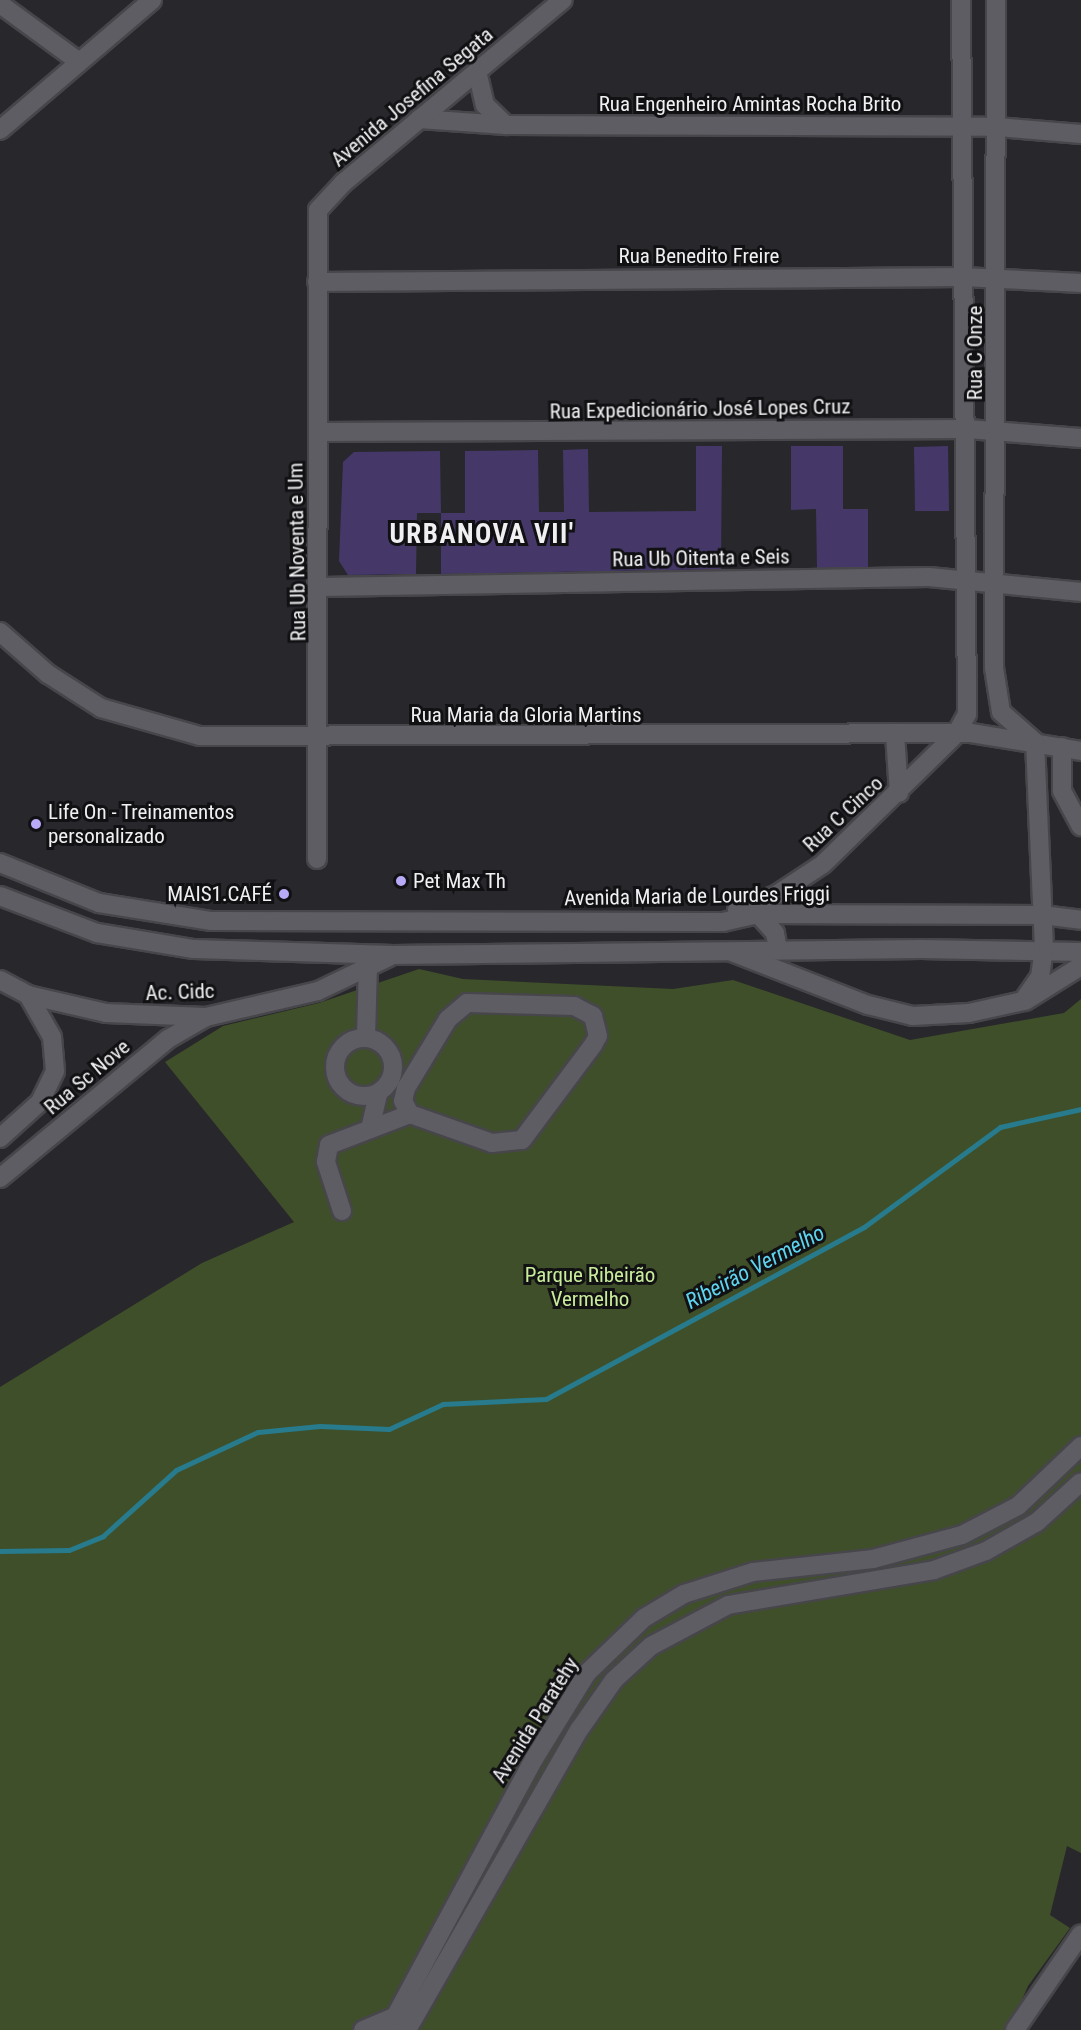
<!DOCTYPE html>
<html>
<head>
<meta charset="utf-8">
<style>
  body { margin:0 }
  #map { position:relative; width:1081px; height:2030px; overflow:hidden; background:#28272c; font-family:"Roboto Condensed",sans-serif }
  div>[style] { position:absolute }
  .green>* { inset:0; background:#3f4f29 }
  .stream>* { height:5px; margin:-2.5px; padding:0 2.5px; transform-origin:2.5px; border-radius:2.5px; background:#277b8d }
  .building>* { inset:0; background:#453869 }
  .roads { filter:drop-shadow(2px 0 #47464a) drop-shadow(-2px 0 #47464a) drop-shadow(0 2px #47464a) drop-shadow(0 -2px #47464a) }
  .minor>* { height:18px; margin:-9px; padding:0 9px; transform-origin:9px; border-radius:9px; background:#5e5d63 }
  .minor>.ring { margin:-9px; padding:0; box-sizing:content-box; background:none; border:18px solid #5e5d63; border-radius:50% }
  .dots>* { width:16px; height:16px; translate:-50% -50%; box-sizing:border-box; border:3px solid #111013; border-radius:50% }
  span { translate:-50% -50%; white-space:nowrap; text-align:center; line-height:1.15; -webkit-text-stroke:6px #111013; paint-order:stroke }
  .street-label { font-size:21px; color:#f0f0f3 }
  .poi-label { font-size:21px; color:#f0f0f3 }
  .left { translate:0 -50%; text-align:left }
  .right { translate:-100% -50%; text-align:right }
  .park-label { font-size:21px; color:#c8ec9a }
  .water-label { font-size:22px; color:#5ed5f0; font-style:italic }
  .district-label { font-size:27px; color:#f0f0f3; font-weight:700; letter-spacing:1.5px }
</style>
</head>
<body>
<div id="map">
  <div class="green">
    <div style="clip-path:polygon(419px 969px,463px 979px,673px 989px,733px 980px,910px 1040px,1064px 1013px,1081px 999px,1081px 1853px,1067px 1846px,1050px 1915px,1070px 1928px,1028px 1986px,1009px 2030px,0 2030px,0 1387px,202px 1263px,294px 1222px,165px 1062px,223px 1026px,319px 1003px)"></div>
  </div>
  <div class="stream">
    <div style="left:0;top:1551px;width:69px;rotate:-0.8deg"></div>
    <div style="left:69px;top:1550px;width:37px;rotate:-22deg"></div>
    <div style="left:103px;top:1536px;width:98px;rotate:-42.1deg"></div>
    <div style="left:176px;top:1470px;width:90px;rotate:-24.9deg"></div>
    <div style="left:258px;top:1432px;width:62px;rotate:-5.5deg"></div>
    <div style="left:320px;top:1426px;width:69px;rotate:2.5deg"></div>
    <div style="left:389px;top:1429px;width:60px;rotate:-24.8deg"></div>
    <div style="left:443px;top:1404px;width:103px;rotate:-2.8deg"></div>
    <div style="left:546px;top:1399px;width:362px;rotate:-28.4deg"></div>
    <div style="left:864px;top:1227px;width:169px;rotate:-36.3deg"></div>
    <div style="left:1000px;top:1127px;width:83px;rotate:-12.5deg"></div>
  </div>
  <div class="building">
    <div style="clip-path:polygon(696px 446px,722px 446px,721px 569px,441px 574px,441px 513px,465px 513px,465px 451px,538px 450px,539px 512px,564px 512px,563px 450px,588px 449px,589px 512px,696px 511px)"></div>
    <div style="clip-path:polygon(791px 446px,843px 446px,843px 509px,868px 509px,868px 567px,817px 568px,816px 509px,791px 510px)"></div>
    <div style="clip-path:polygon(948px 446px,949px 511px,915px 511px,914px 447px)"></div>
    <div style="clip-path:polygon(440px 451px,441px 513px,417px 513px,416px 574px,348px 575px,339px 561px,343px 462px,354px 452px)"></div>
  </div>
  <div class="roads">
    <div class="minor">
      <div style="left:0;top:4px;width:97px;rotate:36.2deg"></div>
      <div style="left:477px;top:71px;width:35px;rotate:77deg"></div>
      <div style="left:485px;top:105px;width:29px;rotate:44deg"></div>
      <div style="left:419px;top:119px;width:87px;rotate:3.9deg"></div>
      <div style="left:506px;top:125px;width:492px;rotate:0.2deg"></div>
      <div style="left:998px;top:127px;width:83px;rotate:4.8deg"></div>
      <div style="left:0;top:130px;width:200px;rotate:-40.5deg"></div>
      <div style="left:317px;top:282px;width:646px;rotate:-0.44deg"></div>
      <div style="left:963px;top:277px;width:118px;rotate:2.9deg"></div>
      <div style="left:318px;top:432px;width:650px;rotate:-0.26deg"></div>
      <div style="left:968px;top:429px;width:113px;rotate:4.6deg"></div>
      <div style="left:321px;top:587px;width:608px;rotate:-0.94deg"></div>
      <div style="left:929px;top:577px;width:153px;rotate:5.6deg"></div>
      <div style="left:0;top:632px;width:64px;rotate:41.2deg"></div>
      <div style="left:48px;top:674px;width:63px;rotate:32.7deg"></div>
      <div style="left:101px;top:708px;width:103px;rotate:15.8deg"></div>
      <div style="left:200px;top:736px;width:771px;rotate:-0.22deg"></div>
      <div style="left:971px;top:733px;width:111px;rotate:9.3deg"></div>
      <div style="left:895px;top:734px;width:59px;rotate:86.1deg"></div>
      <div style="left:1062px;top:747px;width:44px;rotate:90deg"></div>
      <div style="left:1062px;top:791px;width:40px;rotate:62deg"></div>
      <div style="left:317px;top:859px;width:649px;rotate:-89.91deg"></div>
      <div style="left:318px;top:210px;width:37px;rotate:-47deg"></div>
      <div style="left:343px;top:183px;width:286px;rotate:-39.8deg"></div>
      <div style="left:0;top:863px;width:107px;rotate:22deg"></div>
      <div style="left:99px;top:903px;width:114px;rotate:9.1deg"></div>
      <div style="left:212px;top:921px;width:511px;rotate:0.11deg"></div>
      <div style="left:723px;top:922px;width:36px;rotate:-13deg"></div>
      <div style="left:758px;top:914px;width:284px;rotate:0.2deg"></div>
      <div style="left:1042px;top:915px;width:39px;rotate:7deg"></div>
      <div style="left:0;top:896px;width:104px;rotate:20.9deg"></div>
      <div style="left:97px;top:933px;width:98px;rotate:9.4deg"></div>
      <div style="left:194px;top:949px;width:199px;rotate:1.7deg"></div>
      <div style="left:393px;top:955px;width:528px;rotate:-0.65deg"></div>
      <div style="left:921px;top:949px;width:160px;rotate:1.1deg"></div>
      <div style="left:737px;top:910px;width:42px;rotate:-21deg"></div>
      <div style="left:776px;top:895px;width:56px;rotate:-33.4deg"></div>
      <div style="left:823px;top:864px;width:186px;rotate:-44.3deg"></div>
      <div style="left:956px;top:734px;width:23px;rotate:-61deg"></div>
      <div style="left:967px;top:714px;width:714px;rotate:-90.48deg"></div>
      <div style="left:758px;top:914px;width:25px;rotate:48deg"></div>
      <div style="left:775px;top:933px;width:17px;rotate:80deg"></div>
      <div style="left:732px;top:952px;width:146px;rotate:21.3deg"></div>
      <div style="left:868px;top:1005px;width:46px;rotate:13.7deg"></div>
      <div style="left:913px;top:1016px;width:56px;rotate:-3.1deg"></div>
      <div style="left:969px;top:1013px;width:55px;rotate:-12.5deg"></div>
      <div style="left:1023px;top:1001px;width:29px;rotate:-55deg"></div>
      <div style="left:1040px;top:977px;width:29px;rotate:-82deg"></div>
      <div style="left:1044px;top:948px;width:206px;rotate:-92.5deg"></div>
      <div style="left:1035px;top:742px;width:45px;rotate:-138.6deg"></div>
      <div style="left:1001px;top:712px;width:45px;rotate:-99deg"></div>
      <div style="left:994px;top:668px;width:668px;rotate:-89.83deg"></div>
      <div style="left:0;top:980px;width:32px;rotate:28deg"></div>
      <div style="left:28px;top:995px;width:80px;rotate:13deg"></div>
      <div style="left:106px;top:1013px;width:100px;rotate:2.3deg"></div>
      <div style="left:206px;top:1017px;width:115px;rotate:-13.1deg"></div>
      <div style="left:318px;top:991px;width:79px;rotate:-25.6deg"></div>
      <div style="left:1025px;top:1001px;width:66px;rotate:-32deg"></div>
      <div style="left:366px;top:1037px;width:70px;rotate:-88.4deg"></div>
      <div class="ring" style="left:335px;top:1038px;width:40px;height:40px"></div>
      <div style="left:370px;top:1129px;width:37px;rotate:-77deg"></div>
      <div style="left:0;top:1138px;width:54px;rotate:-42deg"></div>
      <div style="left:40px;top:1102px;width:34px;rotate:-64deg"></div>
      <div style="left:55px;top:1071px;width:34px;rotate:-95deg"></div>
      <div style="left:52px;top:1037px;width:48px;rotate:-119.7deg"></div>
      <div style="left:0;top:1178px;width:218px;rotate:-39.6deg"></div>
      <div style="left:168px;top:1039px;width:44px;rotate:-30.1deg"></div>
      <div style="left:342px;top:1211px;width:52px;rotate:-108.1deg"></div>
      <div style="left:326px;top:1162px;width:17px;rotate:-80deg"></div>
      <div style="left:329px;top:1145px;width:87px;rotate:-20.9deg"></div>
      <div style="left:410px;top:1114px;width:87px;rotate:19.5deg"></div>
      <div style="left:492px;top:1143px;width:30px;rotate:-6deg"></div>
      <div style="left:522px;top:1140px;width:119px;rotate:-53.2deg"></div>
      <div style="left:593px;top:1045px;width:10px;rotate:-61deg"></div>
      <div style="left:598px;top:1036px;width:21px;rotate:-104deg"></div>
      <div style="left:593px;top:1016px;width:21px;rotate:-152deg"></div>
      <div style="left:574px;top:1006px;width:107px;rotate:-178.4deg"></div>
      <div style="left:467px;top:1003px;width:25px;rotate:140deg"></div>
      <div style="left:448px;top:1019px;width:81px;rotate:121.3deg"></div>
      <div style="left:406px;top:1088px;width:13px;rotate:103deg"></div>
      <div style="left:403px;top:1101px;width:15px;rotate:62deg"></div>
      <div style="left:363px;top:2030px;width:36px;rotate:-23deg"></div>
      <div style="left:388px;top:2030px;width:308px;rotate:-61.7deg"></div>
      <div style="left:534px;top:1759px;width:101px;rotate:-58.4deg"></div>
      <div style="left:587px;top:1673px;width:79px;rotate:-44deg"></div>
      <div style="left:644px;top:1618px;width:47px;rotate:-31deg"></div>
      <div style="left:684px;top:1594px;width:72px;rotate:-17.7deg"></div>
      <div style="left:753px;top:1572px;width:121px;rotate:-6.2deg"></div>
      <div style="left:873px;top:1559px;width:92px;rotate:-15.1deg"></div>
      <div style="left:962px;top:1535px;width:63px;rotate:-27.4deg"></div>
      <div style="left:1018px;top:1506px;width:87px;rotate:-43.6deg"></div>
      <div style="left:407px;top:2030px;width:346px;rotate:-60.2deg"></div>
      <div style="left:579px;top:1730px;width:61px;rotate:-55deg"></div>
      <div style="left:614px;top:1680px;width:50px;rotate:-42.6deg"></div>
      <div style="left:651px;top:1646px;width:87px;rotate:-28deg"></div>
      <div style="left:728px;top:1605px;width:209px;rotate:-9.6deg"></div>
      <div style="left:934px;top:1570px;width:55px;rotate:-20.1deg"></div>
      <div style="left:986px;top:1551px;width:59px;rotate:-29.6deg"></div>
      <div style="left:1037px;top:1522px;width:59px;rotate:-42.3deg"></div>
      <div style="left:1015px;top:2030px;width:116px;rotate:-55.5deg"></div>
    </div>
  </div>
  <div class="dots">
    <div style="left:36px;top:824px;background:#b9aaf7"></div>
    <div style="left:401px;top:881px;background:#b9aaf7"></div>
    <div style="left:284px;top:894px;background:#b9aaf7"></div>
  </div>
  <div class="street-label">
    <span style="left:412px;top:97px;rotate:-40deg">Avenida Josefina Segata</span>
    <span style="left:750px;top:104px">Rua Engenheiro Amintas Rocha Brito</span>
    <span style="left:699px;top:256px">Rua Benedito Freire</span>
    <span style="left:975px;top:353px;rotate:-90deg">Rua C Onze</span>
    <span style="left:700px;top:409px;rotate:-1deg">Rua Expedicionário José Lopes Cruz</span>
    <span style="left:297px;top:552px;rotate:-91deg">Rua Ub Noventa e Um</span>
    <span style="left:701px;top:558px;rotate:-1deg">Rua Ub Oitenta e Seis</span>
    <span style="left:526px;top:715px">Rua Maria da Gloria Martins</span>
    <span style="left:843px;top:814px;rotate:-43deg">Rua C Cinco</span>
    <span style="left:697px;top:896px;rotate:-1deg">Avenida Maria de Lourdes Friggi</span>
    <span style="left:180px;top:992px;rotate:-2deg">Ac. Cidc</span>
    <span style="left:87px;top:1077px;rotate:-40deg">Rua Sc Nove</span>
    <span style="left:535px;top:1720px;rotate:-58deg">Avenida Paratehy</span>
  </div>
  <div class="poi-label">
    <span class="left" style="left:48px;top:824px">Life On - Treinamentos<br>personalizado</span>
    <span class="left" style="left:413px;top:881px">Pet Max Th</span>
    <span class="right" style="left:272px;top:894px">MAIS1.CAFÉ</span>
  </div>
  <div class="park-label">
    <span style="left:590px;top:1287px">Parque Ribeirão<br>Vermelho</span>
  </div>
  <div class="water-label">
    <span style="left:755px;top:1267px;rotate:-28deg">Ribeirão Vermelho</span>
  </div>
  <div class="district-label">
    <span style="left:482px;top:535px">URBANOVA VII'</span>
  </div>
</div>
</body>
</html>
